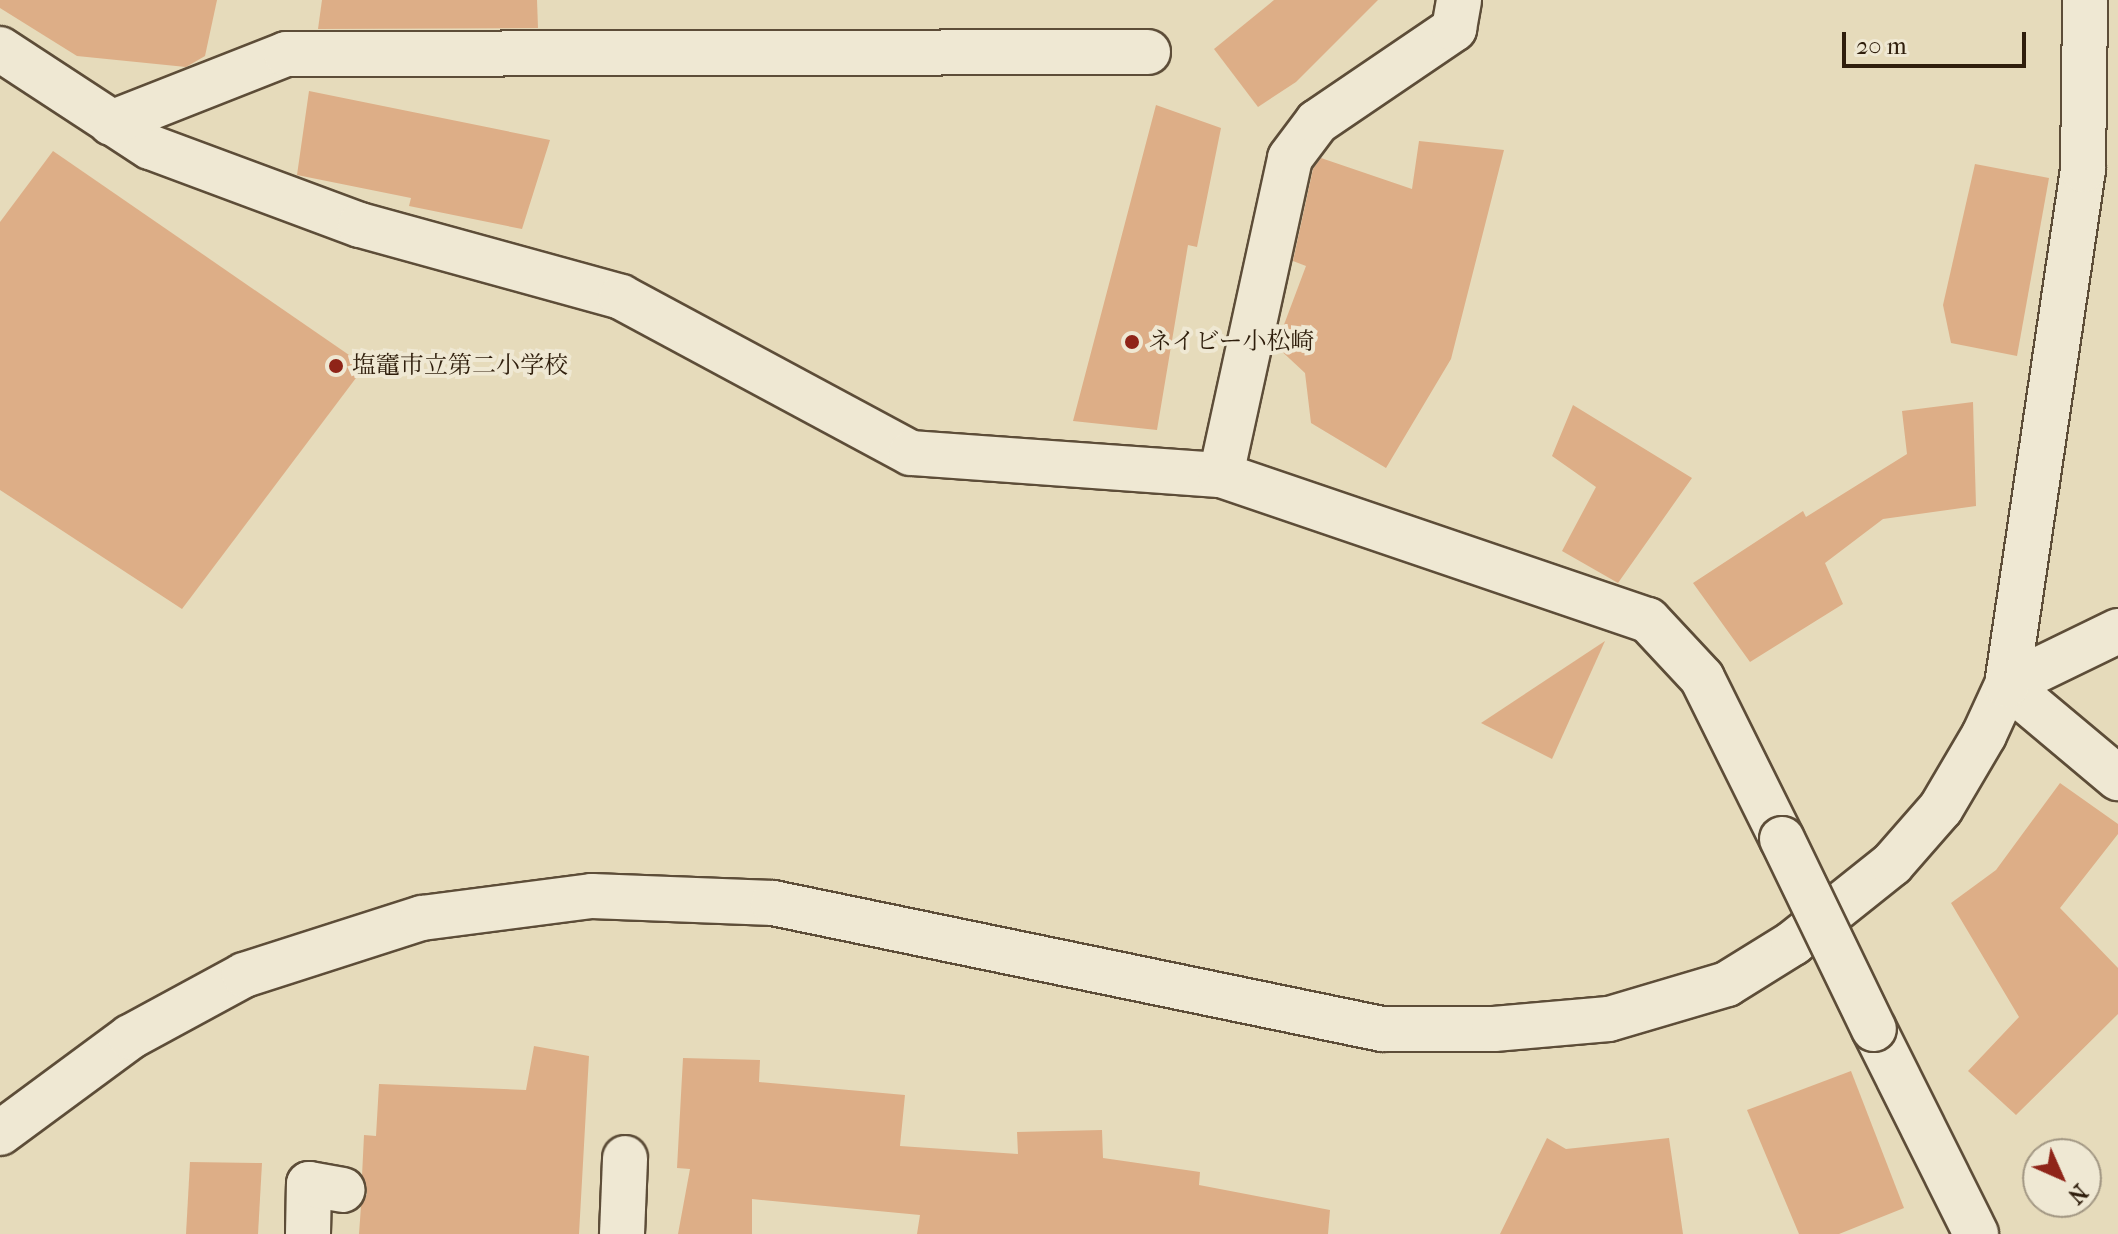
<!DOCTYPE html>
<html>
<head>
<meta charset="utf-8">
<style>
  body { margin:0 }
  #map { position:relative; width:2118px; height:1234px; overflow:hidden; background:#e6dbbb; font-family:"IM FELL French Canon","Noto Serif JP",serif }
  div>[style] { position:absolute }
  .building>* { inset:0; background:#ddae87 }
  .roads { filter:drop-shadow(2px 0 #5d4d38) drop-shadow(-2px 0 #5d4d38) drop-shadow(0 2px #5d4d38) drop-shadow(0 -2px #5d4d38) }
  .minor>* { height:44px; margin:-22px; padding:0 22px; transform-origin:22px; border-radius:22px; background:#efe8d3 }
  .tertiary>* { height:44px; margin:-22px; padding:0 22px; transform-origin:22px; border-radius:22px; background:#efe8d3 }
  .bridges { filter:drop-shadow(2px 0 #5d4d38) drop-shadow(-2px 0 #5d4d38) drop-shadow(0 2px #5d4d38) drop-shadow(0 -2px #5d4d38) }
  .minor-bridge>* { height:44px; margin:-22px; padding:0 22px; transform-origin:22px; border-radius:22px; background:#efe8d3 }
  .dots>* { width:22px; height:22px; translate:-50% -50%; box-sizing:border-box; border:4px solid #efe8d3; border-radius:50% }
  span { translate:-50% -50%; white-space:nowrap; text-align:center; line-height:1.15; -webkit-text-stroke:8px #efe8d3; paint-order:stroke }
  .poi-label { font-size:24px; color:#2f1e0c }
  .left { translate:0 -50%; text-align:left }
  .north { position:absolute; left:2022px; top:1138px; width:80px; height:80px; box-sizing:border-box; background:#efe8d3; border:2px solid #a29783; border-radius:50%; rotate:135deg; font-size:22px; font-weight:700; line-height:32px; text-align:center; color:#2f1e0c }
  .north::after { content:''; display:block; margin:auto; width:28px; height:36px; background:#8f2418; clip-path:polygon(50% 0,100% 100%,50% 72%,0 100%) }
  .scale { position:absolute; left:1842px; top:32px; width:184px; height:36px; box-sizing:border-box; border:4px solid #2f1e0c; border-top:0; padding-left:10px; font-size:24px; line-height:28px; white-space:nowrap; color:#2f1e0c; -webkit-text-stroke:6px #efe8d3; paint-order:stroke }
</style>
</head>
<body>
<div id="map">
  <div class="building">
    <div style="clip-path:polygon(0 0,217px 0,205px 56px,186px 67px,77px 56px,0 8px)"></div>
    <div style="clip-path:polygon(322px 0,537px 0,538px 28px,318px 29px)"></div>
    <div style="clip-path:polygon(1274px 0,1378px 0,1296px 82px,1258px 107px,1214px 49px)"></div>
    <div style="clip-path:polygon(309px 91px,550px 140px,522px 229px,409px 206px,411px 198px,297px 175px)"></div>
    <div style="clip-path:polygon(1156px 105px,1221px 128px,1197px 247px,1188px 245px,1157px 430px,1073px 421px)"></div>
    <div style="clip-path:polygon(1419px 141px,1504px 150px,1451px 359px,1386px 468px,1311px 423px,1305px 373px,1276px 346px,1306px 266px,1293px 261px,1313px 169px,1321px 158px,1412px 189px)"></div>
    <div style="clip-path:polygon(53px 151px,365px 366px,182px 609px,0 490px,0 222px)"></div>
    <div style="clip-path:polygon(1975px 164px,2049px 178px,2017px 356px,1951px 343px,1943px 305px)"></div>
    <div style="clip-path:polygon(1973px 402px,1976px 506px,1883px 519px,1825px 563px,1843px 604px,1750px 662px,1693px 583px,1803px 511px,1806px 517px,1907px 454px,1902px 411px)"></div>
    <div style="clip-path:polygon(1573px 405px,1692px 478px,1618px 583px,1562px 551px,1596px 487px,1552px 456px)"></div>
    <div style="clip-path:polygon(1605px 641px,1552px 759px,1481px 723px)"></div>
    <div style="clip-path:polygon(2060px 783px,2118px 824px,2118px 834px,2060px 908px,2118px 968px,2118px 1014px,2016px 1115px,1968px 1071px,2019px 1017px,1951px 903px,1996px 870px)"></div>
    <div style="clip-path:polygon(534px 1046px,589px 1056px,579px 1234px,359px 1234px,361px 1206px,367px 1194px,362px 1176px,364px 1135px,376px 1136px,379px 1084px,526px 1090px)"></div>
    <div style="clip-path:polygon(683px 1058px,760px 1060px,759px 1082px,905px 1095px,900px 1146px,1018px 1154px,1017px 1132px,1102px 1130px,1103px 1158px,1200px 1172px,1199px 1185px,1330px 1210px,1328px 1234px,917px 1234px,920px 1215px,752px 1199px,752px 1234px,678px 1234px,690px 1169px,677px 1168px)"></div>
    <div style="clip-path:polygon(1851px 1071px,1904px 1208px,1839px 1234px,1799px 1234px,1747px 1110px)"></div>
    <div style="clip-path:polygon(1547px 1138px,1566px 1149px,1669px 1138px,1683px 1234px,1500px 1234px)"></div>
    <div style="clip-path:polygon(190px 1162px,262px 1163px,258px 1234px,186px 1234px)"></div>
  </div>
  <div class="roads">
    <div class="minor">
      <div style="left:0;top:49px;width:179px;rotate:33.2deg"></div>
      <div style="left:150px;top:147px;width:224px;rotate:20.4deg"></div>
      <div style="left:360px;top:225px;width:271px;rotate:15.4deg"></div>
      <div style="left:621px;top:297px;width:329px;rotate:28.3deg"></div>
      <div style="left:911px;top:453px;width:311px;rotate:4.1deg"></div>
      <div style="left:1221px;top:475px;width:451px;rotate:18.8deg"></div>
      <div style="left:1648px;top:620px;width:79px;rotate:47deg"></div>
      <div style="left:1702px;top:678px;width:180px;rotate:63.6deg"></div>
      <div style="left:111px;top:123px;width:188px;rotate:-21.5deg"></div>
      <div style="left:286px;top:54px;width:862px;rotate:-0.13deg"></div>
      <div style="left:1221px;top:475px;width:324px;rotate:-77.7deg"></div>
      <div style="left:1290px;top:158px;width:45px;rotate:-53.1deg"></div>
      <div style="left:1317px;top:122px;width:166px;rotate:-34.2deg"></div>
      <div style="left:1454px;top:29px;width:29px;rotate:-80deg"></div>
      <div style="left:2118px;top:631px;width:123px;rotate:154.1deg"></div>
      <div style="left:2007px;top:685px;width:145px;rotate:40deg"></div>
      <div style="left:1874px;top:1029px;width:229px;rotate:63.5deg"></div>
      <div style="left:308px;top:1234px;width:50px;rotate:-88.9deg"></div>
      <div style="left:309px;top:1184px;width:34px;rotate:10deg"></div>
      <div style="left:622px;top:1234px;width:76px;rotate:-87.7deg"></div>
    </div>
    <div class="tertiary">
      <div style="left:0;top:1133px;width:162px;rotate:-36.4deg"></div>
      <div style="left:130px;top:1037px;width:130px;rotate:-28.5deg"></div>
      <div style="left:244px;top:975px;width:187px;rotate:-17.8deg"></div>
      <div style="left:422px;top:918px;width:171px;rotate:-7.4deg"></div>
      <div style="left:592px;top:896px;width:181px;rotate:2.2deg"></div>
      <div style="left:773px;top:903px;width:622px;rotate:11.69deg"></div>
      <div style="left:1382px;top:1029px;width:112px"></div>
      <div style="left:1494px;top:1029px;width:115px;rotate:-5deg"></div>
      <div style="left:1609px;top:1019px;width:123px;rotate:-16.5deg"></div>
      <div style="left:1727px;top:984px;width:78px;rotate:-31.8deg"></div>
      <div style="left:1793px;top:943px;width:127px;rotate:-38.6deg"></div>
      <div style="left:1892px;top:864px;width:74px;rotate:-48.8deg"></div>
      <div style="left:1941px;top:808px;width:85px;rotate:-59.5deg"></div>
      <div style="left:1984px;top:735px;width:55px;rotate:-65.3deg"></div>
      <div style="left:2007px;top:685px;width:521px;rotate:-81.61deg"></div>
      <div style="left:2083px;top:170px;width:170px;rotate:-89.3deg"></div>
    </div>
  </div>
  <div class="bridges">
    <div class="minor-bridge">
      <div style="left:1782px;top:839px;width:211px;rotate:64.2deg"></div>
    </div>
  </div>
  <div class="dots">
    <div style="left:1132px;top:342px;background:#8f2418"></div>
    <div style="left:336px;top:366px;background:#8f2418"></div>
  </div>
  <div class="poi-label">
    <span class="left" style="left:1148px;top:342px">ネイビー小松崎</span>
    <span class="left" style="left:352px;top:366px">塩竈市立第二小学校</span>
  </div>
  <div class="north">N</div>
  <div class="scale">20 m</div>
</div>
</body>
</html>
